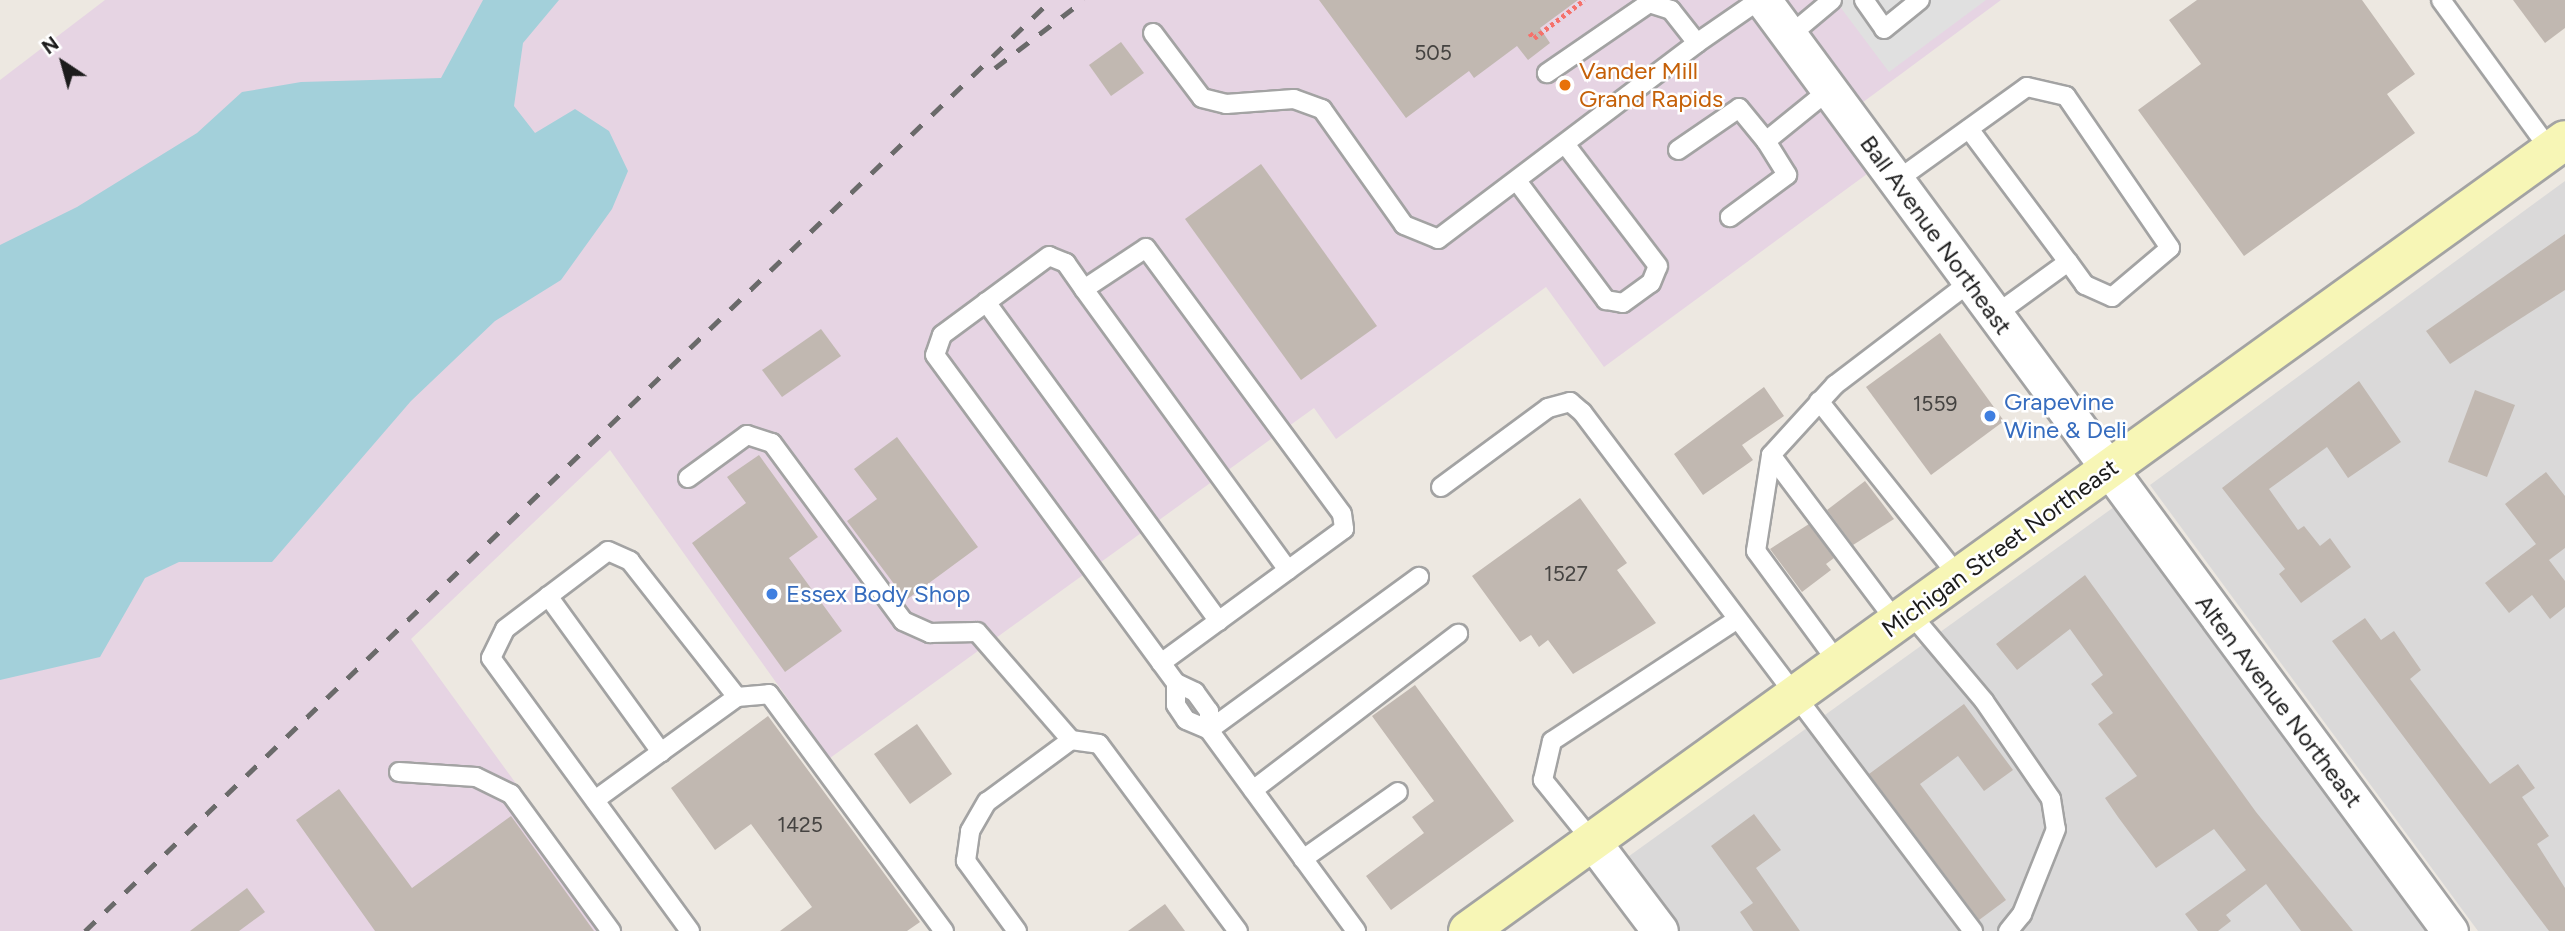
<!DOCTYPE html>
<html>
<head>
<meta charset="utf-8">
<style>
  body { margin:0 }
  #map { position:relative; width:2565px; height:931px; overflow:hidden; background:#ede8e1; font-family:Figtree,sans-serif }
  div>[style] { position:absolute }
  .residential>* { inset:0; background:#dad9d9 }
  .industrial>* { inset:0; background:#e6d4e3 }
  .parking>* { inset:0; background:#e0e0e0 }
  .water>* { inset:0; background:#a3d0da }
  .building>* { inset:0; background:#c1b8b1 }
  .path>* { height:4.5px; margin-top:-2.25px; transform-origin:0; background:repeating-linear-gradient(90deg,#f5716b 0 3.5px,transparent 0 7px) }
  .roads { filter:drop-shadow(2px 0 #a3a3a3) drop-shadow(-2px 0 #a3a3a3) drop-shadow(0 2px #a3a3a3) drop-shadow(0 -2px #a3a3a3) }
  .lane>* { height:18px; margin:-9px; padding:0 9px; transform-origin:9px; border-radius:9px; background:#fff }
  .street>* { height:35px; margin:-17.5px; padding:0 17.5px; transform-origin:17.5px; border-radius:17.5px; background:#fff }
  .secondary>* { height:38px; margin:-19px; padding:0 19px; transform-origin:19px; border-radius:19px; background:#f7f6b6 }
  .rail>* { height:5px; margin-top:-2.5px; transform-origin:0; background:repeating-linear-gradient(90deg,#6a6a6a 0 14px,transparent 0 28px) }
  .dots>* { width:19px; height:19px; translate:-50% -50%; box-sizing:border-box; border:4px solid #fff; border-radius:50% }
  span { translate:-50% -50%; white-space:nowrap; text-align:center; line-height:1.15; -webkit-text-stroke:5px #fff; paint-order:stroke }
  .number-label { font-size:21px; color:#454341 }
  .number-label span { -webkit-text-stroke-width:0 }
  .food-label { font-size:24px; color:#c56008 }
  .left { translate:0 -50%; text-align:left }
  .street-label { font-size:24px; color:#1c1c1c }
  .shop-label { font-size:24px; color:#366cbe }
  .north { position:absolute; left:28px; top:28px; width:70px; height:70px; -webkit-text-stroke:5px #fff; paint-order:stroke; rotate:324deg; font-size:19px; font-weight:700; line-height:28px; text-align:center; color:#1c1c1c }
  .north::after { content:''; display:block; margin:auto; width:24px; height:32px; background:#1c1c1c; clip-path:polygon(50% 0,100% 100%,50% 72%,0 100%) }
</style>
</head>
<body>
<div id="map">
  <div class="residential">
    <div style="clip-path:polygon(2565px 181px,2565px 931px,2478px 931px,2150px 485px)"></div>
    <div style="clip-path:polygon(2114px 507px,2429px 931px,1679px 931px,1625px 859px)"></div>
  </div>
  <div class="industrial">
    <div style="clip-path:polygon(105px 0,2001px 0,1847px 114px,1882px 163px,1604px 367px,1546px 287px,1336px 439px,1314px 408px,830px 758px,610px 450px,411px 639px,623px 931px,0 931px,0 80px)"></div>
  </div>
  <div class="parking">
    <div style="clip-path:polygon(1835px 0,1986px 0,1889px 72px)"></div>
  </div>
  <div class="water">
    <div style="clip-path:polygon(483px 0,559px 0,523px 43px,514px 106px,535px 133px,575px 109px,609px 131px,628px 171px,612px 209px,561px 280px,495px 321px,411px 401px,272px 562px,179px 562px,145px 578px,100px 657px,0 680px,0 245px,77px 207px,197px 133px,242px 92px,301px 82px,441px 78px)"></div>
  </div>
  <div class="building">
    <div style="clip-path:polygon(1319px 0,1578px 0,1540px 28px,1550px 43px,1528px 60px,1517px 46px,1474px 78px,1469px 71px,1406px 118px)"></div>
    <div style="clip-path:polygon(2197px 0,2362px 0,2415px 74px,2387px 94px,2415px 133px,2244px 256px,2138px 110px,2201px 64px,2169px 20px)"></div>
    <div style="clip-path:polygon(2513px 0,2565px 0,2565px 28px,2545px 43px)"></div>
    <div style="clip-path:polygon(1121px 42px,1144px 73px,1111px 96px,1089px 65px)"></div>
    <div style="clip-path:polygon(1261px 164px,1377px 326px,1301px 380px,1185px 219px)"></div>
    <div style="clip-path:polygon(2565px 234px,2565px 290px,2450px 364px,2426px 331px)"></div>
    <div style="clip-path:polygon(821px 329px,841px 356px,782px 397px,762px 370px)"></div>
    <div style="clip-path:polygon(1940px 333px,2004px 421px,1931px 475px,1866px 387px)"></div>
    <div style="clip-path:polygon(2359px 381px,2401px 442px,2348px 478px,2327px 447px,2269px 489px,2298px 530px,2304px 526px,2320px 546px,2330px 538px,2351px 567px,2301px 603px,2279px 574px,2285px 569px,2222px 488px)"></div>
    <div style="clip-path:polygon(1764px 387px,1784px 416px,1742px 445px,1753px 460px,1703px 495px,1674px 454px)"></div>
    <div style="clip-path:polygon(2475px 390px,2515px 405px,2487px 477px,2448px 462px)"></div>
    <div style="clip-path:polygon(897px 437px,978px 547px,906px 600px,847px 521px,877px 499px,854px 469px)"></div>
    <div style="clip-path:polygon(759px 455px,818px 537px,789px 558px,842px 631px,785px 672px,692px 543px,746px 503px,727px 477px)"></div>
    <div style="clip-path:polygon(2546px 472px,2565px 496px,2565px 548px,2549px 560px,2565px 581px,2565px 607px,2550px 619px,2532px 595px,2509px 613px,2485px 583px,2536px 544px,2505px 504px)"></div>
    <div style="clip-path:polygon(1865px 481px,1894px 519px,1853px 545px,1827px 510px)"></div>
    <div style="clip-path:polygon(1580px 498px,1627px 563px,1617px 570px,1656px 623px,1573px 674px,1548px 640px,1539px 647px,1531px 635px,1520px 642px,1472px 576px)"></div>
    <div style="clip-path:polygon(1809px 524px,1834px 558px,1826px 564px,1831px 570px,1802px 592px,1770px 549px)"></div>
    <div style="clip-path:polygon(2085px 575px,2256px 812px,2353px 931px,2301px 931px,2266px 884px,2226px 915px,2231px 921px,2218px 931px,2198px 931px,2185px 914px,2246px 870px,2214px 829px,2156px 868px,2118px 817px,2105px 798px,2137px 776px,2098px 724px,2113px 713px,2091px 684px,2103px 675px,2070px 629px,2017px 670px,1996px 644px)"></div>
    <div style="clip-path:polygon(2365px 618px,2381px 640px,2394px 631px,2421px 670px,2410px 679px,2490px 784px,2518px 764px,2535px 788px,2522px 797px,2549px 836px,2537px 844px,2565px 888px,2565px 931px,2549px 931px,2332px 641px)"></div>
    <div style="clip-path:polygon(1415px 685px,1514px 821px,1391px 910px,1366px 876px,1424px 833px,1412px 817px,1434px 801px,1372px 716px)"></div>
    <div style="clip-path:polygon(1964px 704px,2013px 770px,1984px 791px,1958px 756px,1920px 784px,2006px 900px,1979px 920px,1869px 774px)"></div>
    <div style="clip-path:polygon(768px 716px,920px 922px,907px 931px,780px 931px,812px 907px,751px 824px,715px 850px,671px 788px)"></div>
    <div style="clip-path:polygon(917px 724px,952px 774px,910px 804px,874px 754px)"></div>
    <div style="clip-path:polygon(339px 789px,412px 888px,511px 816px,594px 931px,375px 931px,296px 820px)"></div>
    <div style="clip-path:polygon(1754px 814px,1781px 850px,1756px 868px,1800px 931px,1753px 931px,1740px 912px,1753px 903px,1711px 846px)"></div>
    <div style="clip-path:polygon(247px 888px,265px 912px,239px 931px,190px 931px)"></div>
    <div style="clip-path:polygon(1165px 904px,1185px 931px,1128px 931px)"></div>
  </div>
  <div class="path">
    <div style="left:1530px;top:33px;width:6px;rotate:51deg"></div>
    <div style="left:1534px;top:38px;width:63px;rotate:-37.2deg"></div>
  </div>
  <div class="roads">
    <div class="lane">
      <div style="left:1864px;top:0;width:35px;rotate:55deg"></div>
      <div style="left:1884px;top:29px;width:46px;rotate:-38.9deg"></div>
      <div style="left:2441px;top:0;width:185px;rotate:54deg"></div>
      <div style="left:1153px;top:33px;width:81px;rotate:53deg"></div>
      <div style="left:1202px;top:98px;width:25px;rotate:14deg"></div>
      <div style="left:1226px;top:104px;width:68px;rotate:-4.2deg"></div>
      <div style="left:1294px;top:99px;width:30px;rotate:20deg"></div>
      <div style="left:1322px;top:109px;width:142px;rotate:54.7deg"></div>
      <div style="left:1404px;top:225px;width:37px;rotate:22deg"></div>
      <div style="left:1438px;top:239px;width:325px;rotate:-37.1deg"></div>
      <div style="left:1697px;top:43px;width:42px;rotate:-128.2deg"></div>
      <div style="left:1671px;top:10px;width:23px;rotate:-162deg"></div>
      <div style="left:1649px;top:3px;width:124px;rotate:145.5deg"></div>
      <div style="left:1789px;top:36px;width:56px;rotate:-39.9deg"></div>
      <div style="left:1697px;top:43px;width:75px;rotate:-34.7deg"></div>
      <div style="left:1969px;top:129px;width:166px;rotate:53.3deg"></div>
      <div style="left:1766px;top:141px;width:81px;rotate:-39deg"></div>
      <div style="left:1678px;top:150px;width:74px;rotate:-34.5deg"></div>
      <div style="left:1739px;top:108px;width:43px;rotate:50.7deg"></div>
      <div style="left:1766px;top:141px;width:40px;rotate:58deg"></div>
      <div style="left:1787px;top:175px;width:71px;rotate:143.6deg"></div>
      <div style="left:1517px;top:181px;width:149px;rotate:53.2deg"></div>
      <div style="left:1606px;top:300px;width:17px;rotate:10deg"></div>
      <div style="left:1623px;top:303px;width:34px;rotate:-36deg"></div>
      <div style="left:1651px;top:283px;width:18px;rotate:-68deg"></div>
      <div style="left:1658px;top:266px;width:153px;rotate:-127.3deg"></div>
      <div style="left:1896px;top:181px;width:161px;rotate:-35.7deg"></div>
      <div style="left:2027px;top:87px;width:40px;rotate:13deg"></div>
      <div style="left:2066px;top:96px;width:184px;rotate:55.6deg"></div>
      <div style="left:2170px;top:248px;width:76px;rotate:139.8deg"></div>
      <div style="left:2112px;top:297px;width:30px;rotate:-156deg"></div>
      <div style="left:2085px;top:285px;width:29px;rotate:-126deg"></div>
      <div style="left:2068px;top:262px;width:90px;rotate:144deg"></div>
      <div style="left:1084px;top:289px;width:74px;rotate:-33.5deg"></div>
      <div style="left:1146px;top:248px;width:330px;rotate:53.6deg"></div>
      <div style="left:1342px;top:514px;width:15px;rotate:82deg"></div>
      <div style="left:1344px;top:529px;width:69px;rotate:143.8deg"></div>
      <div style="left:1288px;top:570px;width:347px;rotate:-126deg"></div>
      <div style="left:1084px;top:289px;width:32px;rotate:-125deg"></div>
      <div style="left:1066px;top:263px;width:18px;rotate:-158deg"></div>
      <div style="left:1049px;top:256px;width:133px;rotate:143.6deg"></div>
      <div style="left:942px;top:335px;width:21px;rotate:109deg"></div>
      <div style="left:935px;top:355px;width:407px;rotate:53.7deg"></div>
      <div style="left:1176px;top:683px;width:21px;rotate:25deg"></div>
      <div style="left:1195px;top:692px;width:24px;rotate:54deg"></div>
      <div style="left:1209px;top:711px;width:19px;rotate:90deg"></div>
      <div style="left:986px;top:302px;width:395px;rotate:53.9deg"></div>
      <div style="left:1819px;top:401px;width:226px;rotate:51.5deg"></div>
      <div style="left:1771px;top:455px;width:210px;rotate:53.1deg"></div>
      <div style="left:688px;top:478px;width:73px;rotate:-36.1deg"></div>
      <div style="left:747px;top:435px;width:26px;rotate:18deg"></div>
      <div style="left:772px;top:443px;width:221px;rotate:53.6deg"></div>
      <div style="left:903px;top:621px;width:30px;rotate:24deg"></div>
      <div style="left:930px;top:633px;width:47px;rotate:-1.2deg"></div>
      <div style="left:977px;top:632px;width:143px;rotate:49deg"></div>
      <div style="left:1441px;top:487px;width:133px;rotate:-36.4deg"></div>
      <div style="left:1548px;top:408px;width:23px;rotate:-15deg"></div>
      <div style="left:1570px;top:402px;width:16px;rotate:40deg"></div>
      <div style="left:1582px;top:412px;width:650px;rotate:53.01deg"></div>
      <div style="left:548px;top:596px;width:193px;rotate:54.1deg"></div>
      <div style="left:661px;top:752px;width:94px;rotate:-35.9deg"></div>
      <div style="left:1910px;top:613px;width:115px;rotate:49.9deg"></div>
      <div style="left:1984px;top:701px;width:119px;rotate:55.6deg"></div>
      <div style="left:2051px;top:799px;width:30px;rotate:81deg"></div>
      <div style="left:2056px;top:829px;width:92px;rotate:111.8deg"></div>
      <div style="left:2022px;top:914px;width:22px;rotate:129deg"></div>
      <div style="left:1161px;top:663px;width:157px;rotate:-36.2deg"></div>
      <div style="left:1839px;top:664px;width:140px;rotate:-126.3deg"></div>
      <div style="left:1756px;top:551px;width:97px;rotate:-81.1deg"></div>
      <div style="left:1771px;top:455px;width:95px;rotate:-47.6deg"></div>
      <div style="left:1835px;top:385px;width:170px;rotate:-37.3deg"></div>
      <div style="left:1176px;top:683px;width:22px;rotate:90deg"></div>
      <div style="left:1176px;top:705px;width:18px;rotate:56deg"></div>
      <div style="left:1186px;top:720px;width:25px;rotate:23deg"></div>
      <div style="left:1209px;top:730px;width:249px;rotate:53.8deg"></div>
      <div style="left:1209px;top:730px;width:260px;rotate:-36.1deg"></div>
      <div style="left:399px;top:772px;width:77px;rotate:3.7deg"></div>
      <div style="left:476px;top:777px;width:39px;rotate:26deg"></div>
      <div style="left:511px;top:794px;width:170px;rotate:53.9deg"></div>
      <div style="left:1253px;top:790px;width:258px;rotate:-37.3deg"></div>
      <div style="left:595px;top:800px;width:82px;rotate:-36deg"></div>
      <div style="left:1593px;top:842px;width:80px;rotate:-128.9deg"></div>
      <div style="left:1543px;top:780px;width:40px;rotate:-77deg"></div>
      <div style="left:1552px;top:741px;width:219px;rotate:-33.3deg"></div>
      <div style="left:1303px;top:859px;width:116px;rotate:-35.2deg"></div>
      <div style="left:690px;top:931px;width:338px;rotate:-126.1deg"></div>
      <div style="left:491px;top:658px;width:32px;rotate:-64deg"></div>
      <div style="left:505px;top:629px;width:129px;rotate:-37.1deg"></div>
      <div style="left:608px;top:551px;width:24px;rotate:24deg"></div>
      <div style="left:630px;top:561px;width:173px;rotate:51.8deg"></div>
      <div style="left:737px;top:697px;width:32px;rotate:-5deg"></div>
      <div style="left:769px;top:694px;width:295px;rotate:53.6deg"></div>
      <div style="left:1017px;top:931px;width:87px;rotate:-126.1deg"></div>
      <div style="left:966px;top:861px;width:30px;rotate:-82deg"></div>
      <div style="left:970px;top:831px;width:34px;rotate:-60deg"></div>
      <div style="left:987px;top:802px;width:104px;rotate:-36.4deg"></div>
      <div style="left:1071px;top:740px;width:28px;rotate:8deg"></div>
      <div style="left:1099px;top:744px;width:233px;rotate:53.4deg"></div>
    </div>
    <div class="street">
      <div style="left:1763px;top:0;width:1157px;rotate:53.58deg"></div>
      <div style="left:1593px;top:842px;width:111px;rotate:53deg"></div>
    </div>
    <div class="secondary">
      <div style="left:1468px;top:931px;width:1352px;rotate:-35.79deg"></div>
    </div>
  </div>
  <div class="rail">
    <div style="left:995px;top:68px;width:112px;rotate:-37.4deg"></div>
    <div style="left:85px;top:931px;width:1342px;rotate:-43.94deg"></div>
  </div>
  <div class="dots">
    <div style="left:1565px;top:85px;background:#e8710a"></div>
    <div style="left:1990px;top:416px;background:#3f7fe0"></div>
    <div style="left:772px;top:594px;background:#3f7fe0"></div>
  </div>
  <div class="number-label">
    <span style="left:1433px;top:53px">505</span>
    <span style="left:1935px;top:404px">1559</span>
    <span style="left:1566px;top:574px">1527</span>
    <span style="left:800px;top:825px">1425</span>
  </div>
  <div class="food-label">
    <span class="left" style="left:1579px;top:85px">Vander Mill<br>Grand Rapids</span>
  </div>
  <div class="street-label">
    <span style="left:1936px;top:235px;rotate:54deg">Ball Avenue Northeast</span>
    <span style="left:2000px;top:548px;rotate:-36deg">Michigan Street Northeast</span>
    <span style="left:2279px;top:701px;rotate:53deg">Alten Avenue Northeast</span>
  </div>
  <div class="shop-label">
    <span class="left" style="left:2004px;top:416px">Grapevine<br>Wine &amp; Deli</span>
    <span class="left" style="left:786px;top:594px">Essex Body Shop</span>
  </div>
  <div class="north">N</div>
</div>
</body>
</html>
